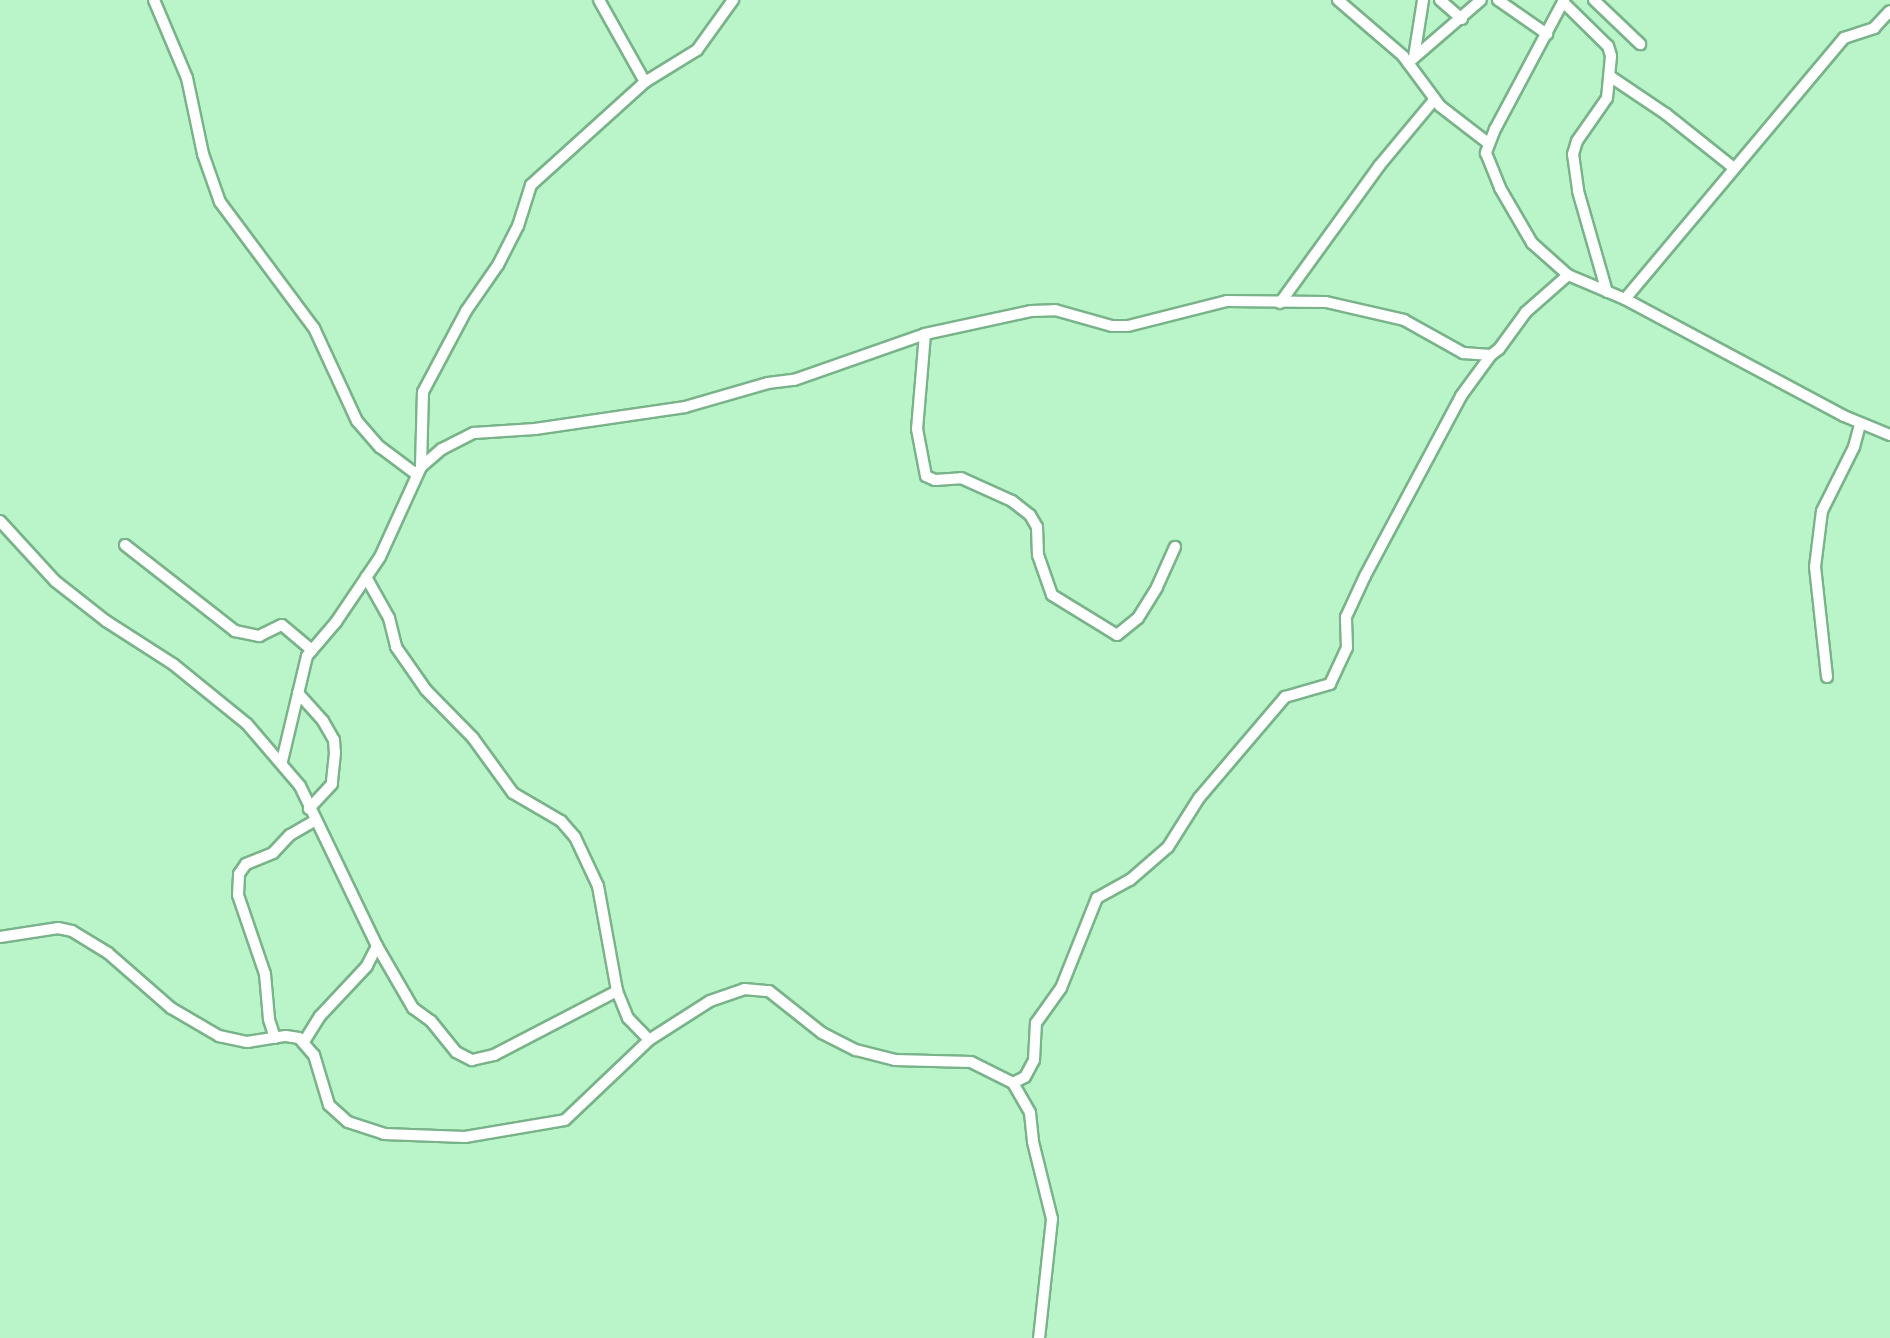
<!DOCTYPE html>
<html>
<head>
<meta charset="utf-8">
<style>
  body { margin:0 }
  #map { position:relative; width:1890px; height:1338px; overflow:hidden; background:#b9f5c8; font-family:"Source Serif 4",serif }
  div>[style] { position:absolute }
  .roads { filter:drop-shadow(2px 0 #79b389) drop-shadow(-2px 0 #79b389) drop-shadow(0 2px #79b389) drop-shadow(0 -2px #79b389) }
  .minor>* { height:10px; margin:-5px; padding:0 5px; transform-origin:5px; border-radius:5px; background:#fff }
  span { translate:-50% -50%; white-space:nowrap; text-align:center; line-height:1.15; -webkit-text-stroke:4.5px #fff; paint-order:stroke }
</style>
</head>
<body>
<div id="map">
  <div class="roads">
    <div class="minor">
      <div style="left:154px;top:0;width:85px;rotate:67.1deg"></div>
      <div style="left:187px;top:78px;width:78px;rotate:78.1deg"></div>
      <div style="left:203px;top:154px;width:51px;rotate:70.5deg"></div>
      <div style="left:220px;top:202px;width:157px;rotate:53.3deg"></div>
      <div style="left:314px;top:328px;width:102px;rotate:65.2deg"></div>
      <div style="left:357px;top:421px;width:35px;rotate:49deg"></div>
      <div style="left:380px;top:447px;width:45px;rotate:36.9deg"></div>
      <div style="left:599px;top:0;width:94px;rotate:60.7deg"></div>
      <div style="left:1338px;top:0;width:86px;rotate:40.7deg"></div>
      <div style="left:1403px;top:56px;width:62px;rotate:53.5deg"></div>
      <div style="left:1440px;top:106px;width:61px;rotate:37.6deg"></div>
      <div style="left:1440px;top:0;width:29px;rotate:41deg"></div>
      <div style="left:1498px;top:0;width:60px;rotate:34.8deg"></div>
      <div style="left:1564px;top:0;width:146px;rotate:118.1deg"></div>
      <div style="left:1495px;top:129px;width:26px;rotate:111deg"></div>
      <div style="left:1486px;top:153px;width:38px;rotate:68deg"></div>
      <div style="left:1500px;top:188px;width:64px;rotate:59.8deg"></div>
      <div style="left:1532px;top:243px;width:48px;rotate:41.6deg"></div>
      <div style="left:1568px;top:275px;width:62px;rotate:22.8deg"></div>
      <div style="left:1625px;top:299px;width:248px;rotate:28.1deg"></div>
      <div style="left:1844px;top:416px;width:50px;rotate:22.4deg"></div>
      <div style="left:1594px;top:0;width:64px;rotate:43.7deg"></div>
      <div style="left:1563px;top:2px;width:63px;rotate:44.4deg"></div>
      <div style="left:1608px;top:46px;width:10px;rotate:73deg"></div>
      <div style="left:1611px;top:56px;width:42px;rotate:95.4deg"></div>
      <div style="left:1607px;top:98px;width:52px;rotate:124.9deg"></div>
      <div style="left:1577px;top:141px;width:14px;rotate:107deg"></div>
      <div style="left:1573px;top:154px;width:37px;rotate:82deg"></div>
      <div style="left:1578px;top:191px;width:105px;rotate:74deg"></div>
      <div style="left:1414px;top:57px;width:58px;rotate:-81deg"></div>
      <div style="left:1408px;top:63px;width:96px;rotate:-40.8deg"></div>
      <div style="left:1611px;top:77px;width:66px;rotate:33.9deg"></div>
      <div style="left:1666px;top:114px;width:87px;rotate:38.5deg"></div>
      <div style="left:1625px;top:299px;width:341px;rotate:-50deg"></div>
      <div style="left:1844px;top:38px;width:32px;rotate:-18deg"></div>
      <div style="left:1874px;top:28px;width:23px;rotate:-47deg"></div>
      <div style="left:1280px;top:303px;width:169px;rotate:-54.1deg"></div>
      <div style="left:1379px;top:166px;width:86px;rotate:-50.2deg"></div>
      <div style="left:925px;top:334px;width:95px;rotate:94.8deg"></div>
      <div style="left:917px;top:429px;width:48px;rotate:79.2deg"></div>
      <div style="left:926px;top:476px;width:10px;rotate:24deg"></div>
      <div style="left:935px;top:480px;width:26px;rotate:-4deg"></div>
      <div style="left:961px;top:478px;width:56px;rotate:24.3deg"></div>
      <div style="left:1012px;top:501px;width:23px;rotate:38deg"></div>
      <div style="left:1030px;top:515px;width:14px;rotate:60deg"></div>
      <div style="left:1037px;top:527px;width:28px;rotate:88deg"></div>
      <div style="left:1038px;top:555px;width:42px;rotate:70.7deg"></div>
      <div style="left:1052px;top:595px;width:76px;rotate:31.6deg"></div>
      <div style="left:1117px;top:635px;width:27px;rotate:-39deg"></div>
      <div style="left:1138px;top:618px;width:36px;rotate:-58deg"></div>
      <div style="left:1157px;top:587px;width:44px;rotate:-65.8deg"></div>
      <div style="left:421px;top:467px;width:75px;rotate:-88.5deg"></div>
      <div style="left:423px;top:392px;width:92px;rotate:-62deg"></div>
      <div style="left:466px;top:311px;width:56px;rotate:-55.2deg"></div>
      <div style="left:498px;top:265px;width:44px;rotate:-62.9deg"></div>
      <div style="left:518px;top:226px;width:43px;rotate:-72.4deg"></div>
      <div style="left:531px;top:185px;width:154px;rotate:-42.1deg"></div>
      <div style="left:645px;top:82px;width:61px;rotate:-31.6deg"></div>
      <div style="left:697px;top:50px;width:62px;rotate:-54.2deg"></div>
      <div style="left:0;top:521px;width:81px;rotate:47.5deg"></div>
      <div style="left:55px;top:581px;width:65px;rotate:38.1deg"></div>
      <div style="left:106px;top:621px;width:80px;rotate:32.7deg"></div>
      <div style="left:173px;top:664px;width:95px;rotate:39deg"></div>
      <div style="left:247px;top:724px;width:82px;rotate:49.5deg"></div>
      <div style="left:300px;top:786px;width:178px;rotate:64.3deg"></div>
      <div style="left:377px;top:946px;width:22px;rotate:117deg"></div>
      <div style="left:367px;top:966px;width:69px;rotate:133.2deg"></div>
      <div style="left:320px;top:1016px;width:31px;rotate:122deg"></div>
      <div style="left:125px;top:545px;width:140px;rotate:38deg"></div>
      <div style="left:235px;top:631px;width:25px;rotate:12deg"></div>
      <div style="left:259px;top:636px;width:25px;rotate:-26deg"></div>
      <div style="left:282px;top:625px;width:39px;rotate:40deg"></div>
      <div style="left:366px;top:577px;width:47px;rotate:60.7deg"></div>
      <div style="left:389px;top:618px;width:30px;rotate:76deg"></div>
      <div style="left:396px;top:647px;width:52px;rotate:55.1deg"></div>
      <div style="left:426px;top:690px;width:67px;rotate:45.6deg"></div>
      <div style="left:473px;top:738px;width:68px;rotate:54deg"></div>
      <div style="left:513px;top:793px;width:56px;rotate:30.3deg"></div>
      <div style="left:561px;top:821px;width:21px;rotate:49deg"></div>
      <div style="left:575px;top:837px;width:54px;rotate:64.9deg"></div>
      <div style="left:598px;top:886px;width:107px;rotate:79.7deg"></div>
      <div style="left:617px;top:991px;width:29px;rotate:68deg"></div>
      <div style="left:628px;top:1018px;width:30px;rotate:46deg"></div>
      <div style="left:1827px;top:677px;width:111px;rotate:-96.2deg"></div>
      <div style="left:1815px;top:567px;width:56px;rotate:-82.9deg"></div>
      <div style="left:1822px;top:511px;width:72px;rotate:-63.4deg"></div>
      <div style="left:1854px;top:447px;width:24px;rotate:-75deg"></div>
      <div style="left:298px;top:693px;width:38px;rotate:48deg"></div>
      <div style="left:323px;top:721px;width:22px;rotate:60deg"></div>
      <div style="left:334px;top:740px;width:13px;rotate:86deg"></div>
      <div style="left:335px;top:753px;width:31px;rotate:96deg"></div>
      <div style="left:332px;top:784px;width:34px;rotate:133deg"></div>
      <div style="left:282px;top:761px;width:108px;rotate:-76.6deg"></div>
      <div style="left:307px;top:656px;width:45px;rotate:-49.5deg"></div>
      <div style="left:336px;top:622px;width:78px;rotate:-55.9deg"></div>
      <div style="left:380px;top:557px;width:99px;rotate:-65.5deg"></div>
      <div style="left:421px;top:467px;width:28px;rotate:-41deg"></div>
      <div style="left:442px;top:449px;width:36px;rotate:-27deg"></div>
      <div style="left:474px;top:433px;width:61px;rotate:-3.8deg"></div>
      <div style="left:535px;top:429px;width:152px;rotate:-8.3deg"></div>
      <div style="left:685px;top:407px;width:86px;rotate:-16.1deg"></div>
      <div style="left:768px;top:383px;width:26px;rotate:-7deg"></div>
      <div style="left:794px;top:380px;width:139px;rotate:-19.3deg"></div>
      <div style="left:925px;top:334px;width:108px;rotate:-12.2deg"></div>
      <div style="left:1031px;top:311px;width:24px;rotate:-2deg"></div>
      <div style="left:1055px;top:310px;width:59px;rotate:15.7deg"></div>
      <div style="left:1112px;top:326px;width:16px"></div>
      <div style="left:1128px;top:326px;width:102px;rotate:-14.2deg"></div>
      <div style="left:1227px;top:301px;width:99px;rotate:0.6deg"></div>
      <div style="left:1326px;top:302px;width:80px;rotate:13deg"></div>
      <div style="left:1404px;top:320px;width:68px;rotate:29.2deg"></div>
      <div style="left:1463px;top:353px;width:28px;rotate:4deg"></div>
      <div style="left:1491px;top:355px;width:10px;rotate:-37deg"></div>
      <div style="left:1499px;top:349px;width:46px;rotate:-53.9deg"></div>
      <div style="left:1526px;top:312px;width:56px;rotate:-41.4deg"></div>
      <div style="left:0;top:937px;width:59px;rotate:-8.8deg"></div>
      <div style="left:58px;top:928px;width:14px;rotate:12deg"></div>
      <div style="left:72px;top:931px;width:42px;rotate:31.4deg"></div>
      <div style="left:108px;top:953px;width:84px;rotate:41.1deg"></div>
      <div style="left:171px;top:1008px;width:56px;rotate:30.3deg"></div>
      <div style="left:219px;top:1036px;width:29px;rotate:12deg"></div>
      <div style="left:247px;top:1042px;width:39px;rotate:-9deg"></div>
      <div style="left:286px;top:1036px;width:13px;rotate:9deg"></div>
      <div style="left:299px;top:1038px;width:23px;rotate:49deg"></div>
      <div style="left:314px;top:1055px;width:52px;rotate:73.3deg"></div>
      <div style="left:329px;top:1105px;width:25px;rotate:42deg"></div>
      <div style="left:348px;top:1122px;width:38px;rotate:18deg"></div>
      <div style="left:384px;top:1134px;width:81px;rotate:2.1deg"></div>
      <div style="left:465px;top:1137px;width:101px;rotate:-9.6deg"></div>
      <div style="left:565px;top:1120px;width:116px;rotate:-43.6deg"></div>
      <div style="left:649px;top:1040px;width:72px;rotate:-32.6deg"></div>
      <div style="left:710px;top:1001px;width:36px;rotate:-19deg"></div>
      <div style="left:744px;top:989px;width:25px;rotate:5deg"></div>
      <div style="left:769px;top:991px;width:68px;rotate:38.4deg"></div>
      <div style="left:822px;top:1033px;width:38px;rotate:27deg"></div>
      <div style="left:856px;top:1050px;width:40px;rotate:14.4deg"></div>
      <div style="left:895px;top:1060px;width:76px;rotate:1.5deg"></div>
      <div style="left:971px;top:1062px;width:47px;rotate:26.6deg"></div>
      <div style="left:1013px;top:1083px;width:34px;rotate:60deg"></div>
      <div style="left:1030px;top:1113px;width:29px;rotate:84deg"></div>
      <div style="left:1033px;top:1142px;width:79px;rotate:76.1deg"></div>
      <div style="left:1052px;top:1219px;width:120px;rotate:96.2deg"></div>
      <div style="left:377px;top:946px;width:72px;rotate:59.9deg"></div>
      <div style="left:413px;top:1008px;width:22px;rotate:36deg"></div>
      <div style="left:431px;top:1021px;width:40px;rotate:51deg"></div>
      <div style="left:456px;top:1052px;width:18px;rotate:27deg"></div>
      <div style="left:472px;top:1060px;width:23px;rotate:-13deg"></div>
      <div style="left:494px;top:1055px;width:139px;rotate:-27.5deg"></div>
      <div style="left:275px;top:1038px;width:20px;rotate:-108deg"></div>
      <div style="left:269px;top:1019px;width:45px;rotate:-95.1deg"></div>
      <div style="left:265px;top:974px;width:83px;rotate:-108.9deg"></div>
      <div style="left:238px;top:895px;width:21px;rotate:-87deg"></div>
      <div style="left:239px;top:874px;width:12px;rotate:-55deg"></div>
      <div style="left:246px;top:864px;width:29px;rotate:-22deg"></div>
      <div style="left:273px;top:853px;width:25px;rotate:-47deg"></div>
      <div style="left:290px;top:835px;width:28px;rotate:-30deg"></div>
      <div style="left:1013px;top:1083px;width:13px;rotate:-27deg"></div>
      <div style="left:1025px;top:1077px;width:19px;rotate:-62deg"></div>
      <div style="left:1034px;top:1060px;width:37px;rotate:-87deg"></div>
      <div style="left:1036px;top:1023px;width:43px;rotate:-54.5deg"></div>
      <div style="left:1061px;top:988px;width:97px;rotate:-68.2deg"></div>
      <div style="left:1097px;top:898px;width:38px;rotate:-29deg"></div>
      <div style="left:1130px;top:880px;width:50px;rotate:-41deg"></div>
      <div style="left:1168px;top:847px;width:58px;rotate:-57.7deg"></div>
      <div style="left:1199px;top:798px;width:133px;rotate:-49.6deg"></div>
      <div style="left:1285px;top:697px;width:47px;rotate:-16.1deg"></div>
      <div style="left:1330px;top:684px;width:40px;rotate:-65deg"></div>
      <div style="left:1347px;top:648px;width:31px;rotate:-92deg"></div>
      <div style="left:1346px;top:617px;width:45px;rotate:-65.1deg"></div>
      <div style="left:1365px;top:576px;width:204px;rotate:-61.9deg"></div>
      <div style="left:1461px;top:396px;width:51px;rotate:-53.8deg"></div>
    </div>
  </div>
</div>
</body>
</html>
